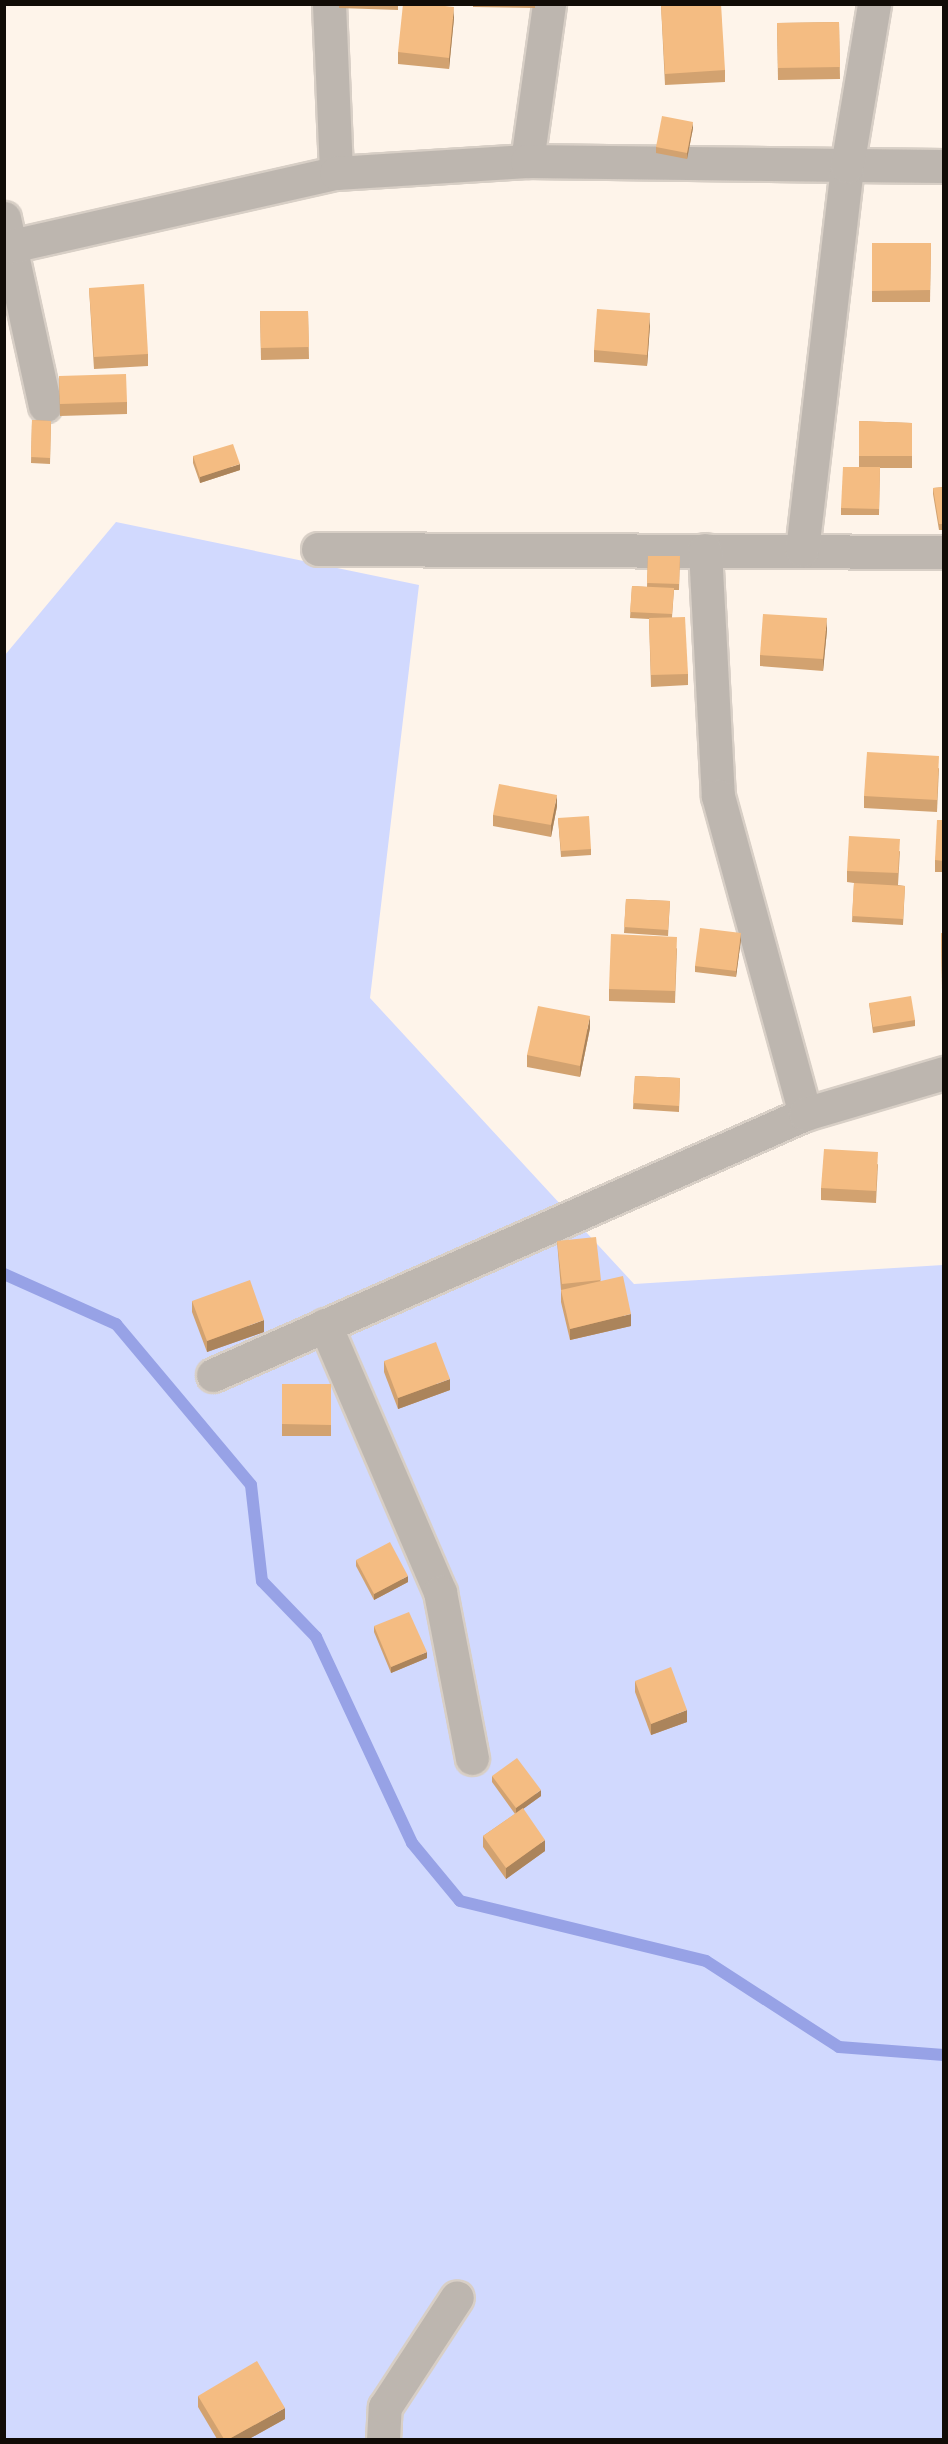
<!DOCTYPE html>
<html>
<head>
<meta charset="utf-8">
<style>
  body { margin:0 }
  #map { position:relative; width:948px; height:2444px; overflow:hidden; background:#fef4ea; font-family:"Roboto Condensed",sans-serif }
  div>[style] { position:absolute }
  .green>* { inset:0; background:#d1d9fe }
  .stream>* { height:12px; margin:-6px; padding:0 6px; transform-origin:6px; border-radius:6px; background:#97a2e6 }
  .roads { filter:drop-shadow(2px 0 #d8cfc6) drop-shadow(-2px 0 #d8cfc6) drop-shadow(0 2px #d8cfc6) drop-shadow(0 -2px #d8cfc6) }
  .minor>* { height:33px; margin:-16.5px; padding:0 16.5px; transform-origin:16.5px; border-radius:16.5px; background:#bdb6af }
  .wall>* { inset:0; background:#d2a270 }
  .shaded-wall>* { inset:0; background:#ab845b }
  .building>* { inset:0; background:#f4bc82 }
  span { translate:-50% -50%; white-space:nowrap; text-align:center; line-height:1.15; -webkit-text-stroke:4.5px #fef4ea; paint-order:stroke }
  .frame { position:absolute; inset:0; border:6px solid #110c07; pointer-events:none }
</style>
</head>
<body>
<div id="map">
  <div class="green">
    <div style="clip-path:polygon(116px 522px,419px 585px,370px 998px,634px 1284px,943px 1265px,943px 2439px,5px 2440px,5px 655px)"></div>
  </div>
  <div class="stream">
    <div style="left:4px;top:1274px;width:123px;rotate:24.1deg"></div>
    <div style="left:116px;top:1324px;width:210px;rotate:50deg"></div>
    <div style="left:251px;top:1485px;width:97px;rotate:83.5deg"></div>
    <div style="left:262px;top:1581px;width:78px;rotate:46deg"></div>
    <div style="left:316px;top:1637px;width:227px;rotate:65deg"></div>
    <div style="left:412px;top:1843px;width:75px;rotate:50.4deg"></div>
    <div style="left:460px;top:1901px;width:253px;rotate:13.7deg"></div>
    <div style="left:706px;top:1961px;width:158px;rotate:32.9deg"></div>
    <div style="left:839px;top:2047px;width:105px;rotate:4.4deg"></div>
  </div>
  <div class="roads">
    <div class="minor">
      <div style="left:329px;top:4px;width:169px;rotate:87.6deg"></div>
      <div style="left:527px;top:161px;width:159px;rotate:-82deg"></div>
      <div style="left:4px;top:218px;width:192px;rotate:77.7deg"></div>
      <div style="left:11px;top:246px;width:333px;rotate:-12.7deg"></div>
      <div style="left:336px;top:173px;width:191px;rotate:-3.6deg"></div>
      <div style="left:527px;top:161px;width:417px;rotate:0.7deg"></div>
      <div style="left:318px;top:549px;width:626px;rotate:0.27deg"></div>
      <div style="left:705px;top:550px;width:246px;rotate:87deg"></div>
      <div style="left:718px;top:796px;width:330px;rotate:74.7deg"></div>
      <div style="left:802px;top:550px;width:387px;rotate:-83.3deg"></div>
      <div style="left:847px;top:166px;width:164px;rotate:-80.5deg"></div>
      <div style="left:325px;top:1325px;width:291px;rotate:66.7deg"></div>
      <div style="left:440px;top:1592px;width:169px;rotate:79.1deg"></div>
      <div style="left:213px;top:1375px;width:647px;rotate:-23.79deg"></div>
      <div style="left:805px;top:1114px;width:145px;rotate:-16.4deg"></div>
      <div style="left:383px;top:2440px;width:33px;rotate:-87deg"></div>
      <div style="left:385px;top:2407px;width:131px;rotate:-56.8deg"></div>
    </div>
  </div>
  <div class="wall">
    <div style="clip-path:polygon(339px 4px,398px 4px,398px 10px,339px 8px)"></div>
    <div style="clip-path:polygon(473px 4px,535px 4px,535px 8px,473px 7px)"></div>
    <div style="clip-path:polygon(661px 5px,725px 70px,725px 82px,665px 85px)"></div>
    <div style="clip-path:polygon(454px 18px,449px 69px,398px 64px,398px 52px)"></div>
    <div style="clip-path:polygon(839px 22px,840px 79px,778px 80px,777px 23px)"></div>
    <div style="clip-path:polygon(693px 128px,687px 159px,656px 153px,656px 147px)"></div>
    <div style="clip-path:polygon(872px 243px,931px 243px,930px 302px,872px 302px)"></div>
    <div style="clip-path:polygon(944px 245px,944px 296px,942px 296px)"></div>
    <div style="clip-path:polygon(89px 288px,148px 354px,148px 366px,94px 369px)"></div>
    <div style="clip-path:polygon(260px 311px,308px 311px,309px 359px,261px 360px)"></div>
    <div style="clip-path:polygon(650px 325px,647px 366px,594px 362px,594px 350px)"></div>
    <div style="clip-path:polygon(59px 376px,127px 402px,127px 414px,60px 416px)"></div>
    <div style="clip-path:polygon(32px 420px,51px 421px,50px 464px,31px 463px)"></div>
    <div style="clip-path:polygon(859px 421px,912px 423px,912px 468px,880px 468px,879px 515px,841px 515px,841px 508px,859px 467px)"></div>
    <div style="clip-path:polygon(193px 456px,240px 470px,200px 483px,193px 463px)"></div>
    <div style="clip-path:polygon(944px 487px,944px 530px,939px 530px,933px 494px,933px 488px)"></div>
    <div style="clip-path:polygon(648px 556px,680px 556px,679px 590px,674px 590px,672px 617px,688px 674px,688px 685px,651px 687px,649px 619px,630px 618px,632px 586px,647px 587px)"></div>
    <div style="clip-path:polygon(827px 630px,823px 671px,760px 666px,760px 655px)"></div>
    <div style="clip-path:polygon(939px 768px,937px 812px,864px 808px,864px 796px)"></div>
    <div style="clip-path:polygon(557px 806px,551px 837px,493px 826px,493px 815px)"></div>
    <div style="clip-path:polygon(558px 818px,591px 849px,591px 855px,561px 857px)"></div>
    <div style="clip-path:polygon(944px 820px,944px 872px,935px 872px,935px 860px)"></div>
    <div style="clip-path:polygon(900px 851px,898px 885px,905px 886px,903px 925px,852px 922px,854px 883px,847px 882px,847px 871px)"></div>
    <div style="clip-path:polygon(626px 899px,670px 901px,668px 936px,624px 933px)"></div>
    <div style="clip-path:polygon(941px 933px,944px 933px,944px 990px,942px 990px)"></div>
    <div style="clip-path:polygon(741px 939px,736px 977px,695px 972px,695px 966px)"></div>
    <div style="clip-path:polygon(677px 948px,675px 1003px,609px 1001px,609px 989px)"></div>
    <div style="clip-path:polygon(869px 1003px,915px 1020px,915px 1026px,873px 1033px)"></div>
    <div style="clip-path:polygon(590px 1028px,580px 1077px,527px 1067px,527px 1055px)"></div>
    <div style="clip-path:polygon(635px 1076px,680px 1078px,679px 1112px,633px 1109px)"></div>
    <div style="clip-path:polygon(878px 1164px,876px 1203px,821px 1200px,821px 1188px)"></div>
    <div style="clip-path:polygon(557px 1241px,601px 1281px,631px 1326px,570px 1340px,561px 1302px,561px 1290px)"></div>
    <div style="clip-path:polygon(192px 1301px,264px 1332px,207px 1352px,192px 1312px)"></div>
    <div style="clip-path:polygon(384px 1361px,450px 1390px,398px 1409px,384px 1372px)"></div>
    <div style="clip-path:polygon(282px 1384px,331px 1384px,331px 1436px,282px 1436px)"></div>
    <div style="clip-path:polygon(356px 1560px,408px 1582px,374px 1600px,356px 1566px)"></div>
    <div style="clip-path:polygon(374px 1626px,427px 1658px,391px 1673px,374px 1632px)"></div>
    <div style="clip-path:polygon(635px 1681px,687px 1722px,651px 1735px,635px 1692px)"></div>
    <div style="clip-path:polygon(492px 1776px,541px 1796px,523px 1809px,545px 1851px,506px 1879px,483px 1847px,483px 1836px,515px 1814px,492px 1782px)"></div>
    <div style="clip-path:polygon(198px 2396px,285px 2419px,249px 2439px,217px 2439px,198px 2407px)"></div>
  </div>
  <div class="shaded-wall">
    <div style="clip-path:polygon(454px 7px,454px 18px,449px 69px,449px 58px)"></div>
    <div style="clip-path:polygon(693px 122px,693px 128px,687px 159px,687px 153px)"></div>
    <div style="clip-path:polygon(650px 313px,650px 325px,647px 366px,647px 355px)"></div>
    <div style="clip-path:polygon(240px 464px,240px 470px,200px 483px,200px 477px)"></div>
    <div style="clip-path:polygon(827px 618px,827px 630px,823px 671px,823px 659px)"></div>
    <div style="clip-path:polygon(557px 795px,557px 806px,551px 837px,551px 825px)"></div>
    <div style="clip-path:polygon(741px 933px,741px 939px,736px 977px,736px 971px)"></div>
    <div style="clip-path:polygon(590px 1016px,590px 1028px,580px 1077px,580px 1066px)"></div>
    <div style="clip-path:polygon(631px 1314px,631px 1326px,570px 1340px,570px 1329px)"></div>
    <div style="clip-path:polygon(264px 1320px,264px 1332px,207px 1352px,207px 1341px)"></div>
    <div style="clip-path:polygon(450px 1379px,450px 1390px,398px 1409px,398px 1398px)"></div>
    <div style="clip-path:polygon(408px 1576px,408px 1582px,374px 1600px,374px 1594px)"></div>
    <div style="clip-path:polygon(427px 1652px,427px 1658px,391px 1673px,391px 1667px)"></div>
    <div style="clip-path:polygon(687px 1710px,687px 1722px,651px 1735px,651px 1724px)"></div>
    <div style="clip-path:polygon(541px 1790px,541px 1796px,516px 1814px,516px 1808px)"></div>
    <div style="clip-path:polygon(545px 1840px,545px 1851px,506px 1879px,506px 1868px)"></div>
    <div style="clip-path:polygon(285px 2408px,285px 2419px,249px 2439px,229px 2439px)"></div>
  </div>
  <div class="building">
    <div style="clip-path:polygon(403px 4px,427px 4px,454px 7px,449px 58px,398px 52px)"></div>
    <div style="clip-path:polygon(670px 4px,721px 4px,725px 70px,665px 74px,661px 5px)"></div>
    <div style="clip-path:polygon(839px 22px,840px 67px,778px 68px,777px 23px)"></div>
    <div style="clip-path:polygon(662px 116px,693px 122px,687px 153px,656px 147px)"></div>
    <div style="clip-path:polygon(872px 243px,931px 243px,930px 290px,872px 291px)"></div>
    <div style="clip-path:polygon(944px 245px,944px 285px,942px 285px)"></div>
    <div style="clip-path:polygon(144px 284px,148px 354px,94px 357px,89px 288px)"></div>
    <div style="clip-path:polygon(597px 309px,650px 313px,647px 355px,594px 350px)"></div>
    <div style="clip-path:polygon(260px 311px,308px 311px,309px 347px,261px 348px)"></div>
    <div style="clip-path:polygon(126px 374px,127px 402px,60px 404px,59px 376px)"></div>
    <div style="clip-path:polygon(32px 420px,51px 421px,50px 458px,31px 457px)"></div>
    <div style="clip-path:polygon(859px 421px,912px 423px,912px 456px,859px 456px)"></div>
    <div style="clip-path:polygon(233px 444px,240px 464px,200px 477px,193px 456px)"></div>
    <div style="clip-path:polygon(843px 467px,880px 467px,879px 509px,841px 508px)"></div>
    <div style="clip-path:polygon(944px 487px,944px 524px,939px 524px,933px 488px)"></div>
    <div style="clip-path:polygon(648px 556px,680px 556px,679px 584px,647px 583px)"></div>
    <div style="clip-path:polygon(632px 586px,674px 588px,672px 614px,630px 612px)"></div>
    <div style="clip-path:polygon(763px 614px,827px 618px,823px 659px,760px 655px)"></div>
    <div style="clip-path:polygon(685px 617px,688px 674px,651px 675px,649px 618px)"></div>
    <div style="clip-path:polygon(867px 752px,939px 756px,937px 800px,864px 796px)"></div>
    <div style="clip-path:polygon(499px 784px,557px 795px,551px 825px,493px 815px)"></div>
    <div style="clip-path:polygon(589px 816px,591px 849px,561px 851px,558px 818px)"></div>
    <div style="clip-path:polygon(937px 820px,944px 820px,944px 861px,935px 860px)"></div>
    <div style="clip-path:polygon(849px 836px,900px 839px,898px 873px,847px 871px)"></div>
    <div style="clip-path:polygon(854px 883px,905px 886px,903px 919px,852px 916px)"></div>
    <div style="clip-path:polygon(626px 899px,670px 901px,668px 930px,624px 927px)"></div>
    <div style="clip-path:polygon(700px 928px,741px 933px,736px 971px,695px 966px)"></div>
    <div style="clip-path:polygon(941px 933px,944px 933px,944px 979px,942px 979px)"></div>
    <div style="clip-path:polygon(611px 934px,677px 937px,675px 991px,609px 989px)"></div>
    <div style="clip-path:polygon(911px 996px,915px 1020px,873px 1027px,869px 1003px)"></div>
    <div style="clip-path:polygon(538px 1006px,590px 1016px,580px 1066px,527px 1055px)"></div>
    <div style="clip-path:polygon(635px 1076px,680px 1078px,679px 1106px,633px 1103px)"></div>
    <div style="clip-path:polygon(824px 1149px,878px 1152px,876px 1191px,821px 1188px)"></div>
    <div style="clip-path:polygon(596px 1237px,601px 1280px,562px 1284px,557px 1241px)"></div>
    <div style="clip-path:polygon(623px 1276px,631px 1314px,570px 1329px,561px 1290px)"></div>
    <div style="clip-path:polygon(250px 1280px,264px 1320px,207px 1341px,192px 1301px)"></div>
    <div style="clip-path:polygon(436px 1342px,450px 1379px,398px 1398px,384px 1361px)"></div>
    <div style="clip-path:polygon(282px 1384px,331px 1384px,331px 1425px,282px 1424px)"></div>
    <div style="clip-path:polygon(390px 1542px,408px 1576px,374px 1594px,356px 1560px)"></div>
    <div style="clip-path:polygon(409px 1612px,427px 1652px,391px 1667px,374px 1626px)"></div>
    <div style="clip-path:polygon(671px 1667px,687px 1710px,651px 1724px,635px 1681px)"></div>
    <div style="clip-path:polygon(517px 1758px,541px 1790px,516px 1808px,492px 1776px)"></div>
    <div style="clip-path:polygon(523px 1808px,545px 1840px,506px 1868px,483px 1836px)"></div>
    <div style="clip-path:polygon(257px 2361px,285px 2408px,229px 2439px,224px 2439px,198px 2396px)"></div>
  </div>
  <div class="frame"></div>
</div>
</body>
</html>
